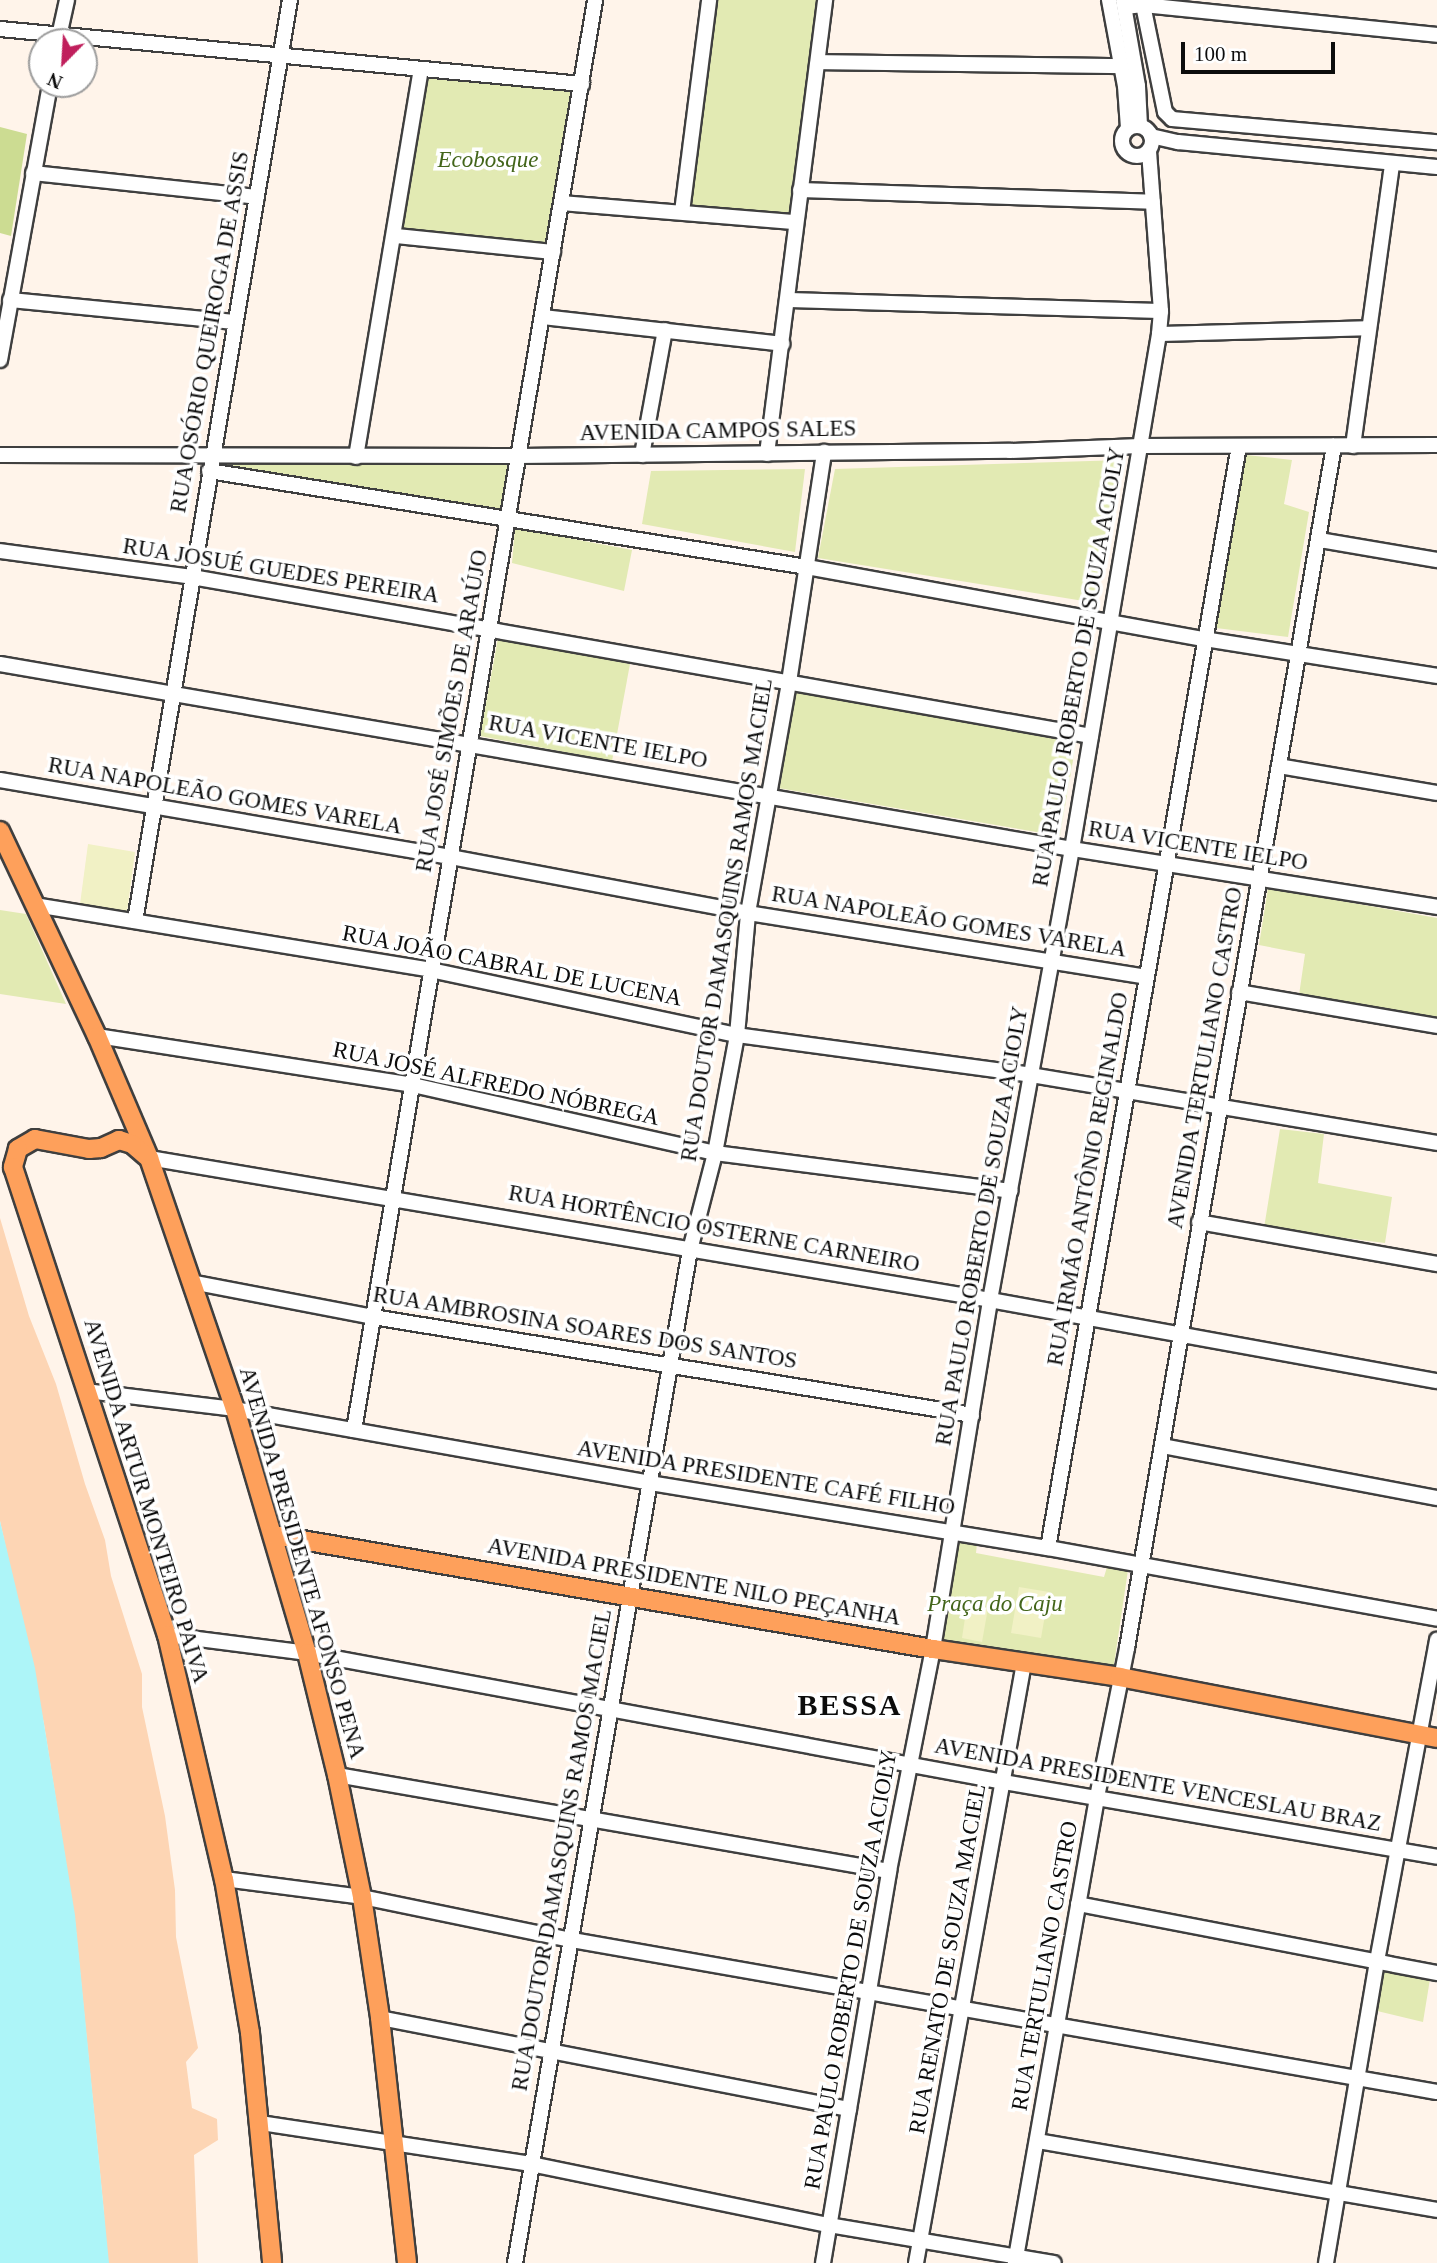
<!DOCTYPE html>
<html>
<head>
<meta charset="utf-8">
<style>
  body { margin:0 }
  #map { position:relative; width:1437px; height:2263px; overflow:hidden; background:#fff4ea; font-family:"Times New Roman",serif }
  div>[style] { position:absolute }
  .green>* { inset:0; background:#e2eab3 }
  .forest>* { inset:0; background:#ccdc92 }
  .sand>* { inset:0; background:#fdd5b4 }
  .pitch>* { inset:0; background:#f1f1c5 }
  .water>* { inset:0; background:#adf5f8 }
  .roads { filter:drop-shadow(2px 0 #3f3f3f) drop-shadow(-2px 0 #3f3f3f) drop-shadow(0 2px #3f3f3f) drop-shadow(0 -2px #3f3f3f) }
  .minor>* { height:14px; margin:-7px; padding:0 7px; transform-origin:7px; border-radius:7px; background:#fff }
  .minor>.ring { margin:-7px; padding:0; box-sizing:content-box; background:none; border:14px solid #fff; border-radius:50% }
  .major>* { height:18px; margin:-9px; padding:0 9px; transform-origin:9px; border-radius:9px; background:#fea05b }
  span { translate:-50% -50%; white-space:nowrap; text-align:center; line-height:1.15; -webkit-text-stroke:7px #fff; paint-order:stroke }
  .park-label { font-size:23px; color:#43651a; font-style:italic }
  .street-label { font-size:23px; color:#0c0c0c }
  .district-label { font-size:30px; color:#0c0c0c; font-weight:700; letter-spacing:2px }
  .north { position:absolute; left:28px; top:28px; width:70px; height:70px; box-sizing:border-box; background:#fff; border:2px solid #9e9e9e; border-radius:50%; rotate:204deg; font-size:19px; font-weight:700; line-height:28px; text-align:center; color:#0c0c0c }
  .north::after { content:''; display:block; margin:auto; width:24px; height:32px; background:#c01f5c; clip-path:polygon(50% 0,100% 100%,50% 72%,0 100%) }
  .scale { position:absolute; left:1181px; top:42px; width:154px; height:32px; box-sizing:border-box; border:4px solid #0c0c0c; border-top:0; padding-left:9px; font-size:21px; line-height:24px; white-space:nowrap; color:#0c0c0c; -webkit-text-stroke:5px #fff; paint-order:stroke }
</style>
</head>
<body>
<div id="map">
  <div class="green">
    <div style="clip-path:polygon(713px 0,817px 0,790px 217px,689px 207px)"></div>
    <div style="clip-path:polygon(421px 69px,582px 84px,553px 252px,396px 236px)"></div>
    <div style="clip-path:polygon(1246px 455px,1292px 460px,1284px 504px,1309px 512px,1288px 637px,1216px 628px)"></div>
    <div style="clip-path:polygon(1123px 460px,1096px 603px,818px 558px,835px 469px)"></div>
    <div style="clip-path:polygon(223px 462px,509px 465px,502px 513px,227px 466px)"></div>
    <div style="clip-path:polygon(805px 469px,795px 552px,642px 524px,651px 471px)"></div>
    <div style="clip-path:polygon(515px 528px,632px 550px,624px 591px,512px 563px)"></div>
    <div style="clip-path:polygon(498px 638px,630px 664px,612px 761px,480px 736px)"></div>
    <div style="clip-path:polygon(796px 691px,1076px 743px,1060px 836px,778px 788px)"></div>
    <div style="clip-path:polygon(1268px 888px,1437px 918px,1437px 1019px,1299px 995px,1305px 954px,1259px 945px)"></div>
    <div style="clip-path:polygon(0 910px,26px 914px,66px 1004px,0 994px)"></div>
    <div style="clip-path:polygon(1280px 1129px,1324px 1134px,1318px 1183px,1392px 1197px,1385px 1243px,1264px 1228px)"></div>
    <div style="clip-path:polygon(956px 1541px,977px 1544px,976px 1553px,1104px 1577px,1107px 1567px,1128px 1570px,1113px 1671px,937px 1642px)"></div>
    <div style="clip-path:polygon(1380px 1969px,1430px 1979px,1423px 2022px,1373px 2010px)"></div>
  </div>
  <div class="forest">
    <div style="clip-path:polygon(0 127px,27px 134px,11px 236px,0 233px)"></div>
  </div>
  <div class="sand">
    <div style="clip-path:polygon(0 1218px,29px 1316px,56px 1384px,85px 1484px,105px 1540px,111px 1576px,142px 1674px,142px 1707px,165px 1816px,175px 1890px,176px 1937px,198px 2048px,186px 2062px,192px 2108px,217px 2119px,218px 2140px,194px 2155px,198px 2263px,105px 2263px,104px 2213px,75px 1921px,44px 1724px,0 1521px)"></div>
  </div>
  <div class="pitch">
    <div style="clip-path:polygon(88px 844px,135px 852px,127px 912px,80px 904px)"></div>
    <div style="clip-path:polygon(1019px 1587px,1049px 1592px,1041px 1638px,1011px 1633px)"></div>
    <div style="clip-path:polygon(967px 1605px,988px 1608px,982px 1642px,962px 1638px)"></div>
  </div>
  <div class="water">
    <div style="clip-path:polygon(0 1521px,35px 1668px,75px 1915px,109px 2263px,0 2263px)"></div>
  </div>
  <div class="roads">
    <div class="minor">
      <div style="left:1109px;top:0;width:87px;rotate:79.5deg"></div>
      <div style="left:1125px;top:86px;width:42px;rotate:85.9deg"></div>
      <div style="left:1123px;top:0;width:87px;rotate:80.1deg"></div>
      <div style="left:1138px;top:86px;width:40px;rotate:87.1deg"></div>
      <div style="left:1142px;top:0;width:114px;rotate:78.4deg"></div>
      <div style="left:1165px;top:112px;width:10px;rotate:45deg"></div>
      <div style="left:1172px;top:119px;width:266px;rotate:5deg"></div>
      <div style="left:1125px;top:7px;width:18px;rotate:-6deg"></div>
      <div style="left:1143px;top:5px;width:296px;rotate:5.8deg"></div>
      <div style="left:0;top:29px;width:585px;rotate:5.4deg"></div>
      <div style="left:58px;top:41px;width:42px;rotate:-77.6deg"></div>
      <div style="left:818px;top:62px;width:303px;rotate:0.8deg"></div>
      <div class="ring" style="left:1122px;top:126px;width:16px;height:16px"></div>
      <div style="left:1151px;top:136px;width:28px;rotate:13deg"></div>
      <div style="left:1178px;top:142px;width:260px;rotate:5.5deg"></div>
      <div style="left:33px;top:173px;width:225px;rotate:6.1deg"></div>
      <div style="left:800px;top:190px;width:353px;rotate:1.9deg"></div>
      <div style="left:562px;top:203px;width:234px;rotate:4.7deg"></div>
      <div style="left:682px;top:212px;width:214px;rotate:-82.7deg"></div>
      <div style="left:396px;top:236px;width:158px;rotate:5.8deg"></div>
      <div style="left:10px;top:300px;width:226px;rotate:5.6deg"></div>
      <div style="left:788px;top:300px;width:373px;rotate:1.7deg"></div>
      <div style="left:543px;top:317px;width:241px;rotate:6.4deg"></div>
      <div style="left:1159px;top:334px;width:209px;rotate:-1.6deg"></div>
      <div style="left:0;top:360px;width:280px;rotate:-79.7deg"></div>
      <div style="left:1353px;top:446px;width:285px;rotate:-82.1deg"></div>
      <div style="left:767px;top:454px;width:458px;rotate:-82.7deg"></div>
      <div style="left:0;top:455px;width:518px;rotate:0.11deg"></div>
      <div style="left:518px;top:456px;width:492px;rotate:-0.6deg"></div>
      <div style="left:1010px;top:451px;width:130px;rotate:-2.2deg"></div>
      <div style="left:1140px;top:446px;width:297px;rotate:-0.2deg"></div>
      <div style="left:642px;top:455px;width:127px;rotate:-79.6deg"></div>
      <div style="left:356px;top:457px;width:393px;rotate:-80.5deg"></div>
      <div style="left:209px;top:471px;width:606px;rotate:9.12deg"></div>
      <div style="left:807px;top:567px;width:403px;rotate:10.3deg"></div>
      <div style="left:1204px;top:639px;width:236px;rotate:9deg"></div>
      <div style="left:1320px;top:540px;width:119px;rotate:9.7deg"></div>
      <div style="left:0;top:551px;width:194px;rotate:7.7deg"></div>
      <div style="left:192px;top:577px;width:913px;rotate:10.03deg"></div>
      <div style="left:0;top:664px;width:1088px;rotate:9.79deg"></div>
      <div style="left:1072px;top:849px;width:370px;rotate:9deg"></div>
      <div style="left:1279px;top:766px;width:160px;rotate:9.7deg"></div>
      <div style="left:0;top:780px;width:457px;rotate:9.7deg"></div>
      <div style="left:450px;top:857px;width:303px;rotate:10.6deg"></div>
      <div style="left:748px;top:913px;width:403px;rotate:9.1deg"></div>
      <div style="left:35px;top:905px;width:401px;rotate:9.3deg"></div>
      <div style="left:431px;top:970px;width:313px;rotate:12deg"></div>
      <div style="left:737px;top:1035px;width:297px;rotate:7.7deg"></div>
      <div style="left:1031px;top:1075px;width:412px;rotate:9.5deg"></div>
      <div style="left:135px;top:921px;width:934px;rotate:-80.45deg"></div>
      <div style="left:1239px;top:992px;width:201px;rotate:9.7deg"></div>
      <div style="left:97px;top:1036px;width:320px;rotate:8.8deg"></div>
      <div style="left:413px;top:1085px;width:310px;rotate:12.7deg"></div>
      <div style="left:715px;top:1153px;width:298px;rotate:7.3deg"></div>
      <div style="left:149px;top:1158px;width:853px;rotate:9.58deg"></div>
      <div style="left:990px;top:1300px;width:454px;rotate:10.3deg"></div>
      <div style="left:1199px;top:1222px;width:242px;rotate:10deg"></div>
      <div style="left:191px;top:1282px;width:185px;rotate:10.9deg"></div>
      <div style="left:373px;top:1317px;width:607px;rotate:9.29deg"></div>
      <div style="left:86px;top:1391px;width:150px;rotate:6.9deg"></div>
      <div style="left:235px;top:1409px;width:422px;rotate:10.1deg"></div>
      <div style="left:650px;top:1483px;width:403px;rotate:9.3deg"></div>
      <div style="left:1048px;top:1548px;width:395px;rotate:10.3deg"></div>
      <div style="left:354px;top:1430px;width:1450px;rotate:-80.43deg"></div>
      <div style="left:1162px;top:1446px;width:280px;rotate:10.7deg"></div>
      <div style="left:1048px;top:1548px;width:1118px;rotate:-80.17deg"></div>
      <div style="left:167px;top:1635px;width:141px;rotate:7.3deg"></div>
      <div style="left:307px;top:1653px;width:709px;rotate:10.49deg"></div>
      <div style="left:1004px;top:1782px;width:439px;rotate:9.8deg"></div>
      <div style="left:337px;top:1775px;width:560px;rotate:9.87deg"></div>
      <div style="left:224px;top:1879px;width:139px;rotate:7.4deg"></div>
      <div style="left:362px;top:1897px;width:214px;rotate:11.6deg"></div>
      <div style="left:572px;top:1940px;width:878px;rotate:9.97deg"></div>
      <div style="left:1078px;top:1904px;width:366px;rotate:10.9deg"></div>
      <div style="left:380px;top:2018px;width:478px;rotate:11deg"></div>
      <div style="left:260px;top:2123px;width:274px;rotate:8.6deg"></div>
      <div style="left:531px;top:2164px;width:304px;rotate:11.6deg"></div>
      <div style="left:829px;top:2225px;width:228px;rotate:9.6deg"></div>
      <div style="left:1038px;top:2141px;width:405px;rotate:9.8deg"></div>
      <div style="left:515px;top:2263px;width:1028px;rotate:-80.2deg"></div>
      <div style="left:690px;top:1250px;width:100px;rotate:-75.5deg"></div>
      <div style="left:715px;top:1153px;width:120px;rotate:-79.4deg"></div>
      <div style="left:737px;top:1035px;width:122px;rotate:-84.8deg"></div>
      <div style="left:748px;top:913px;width:235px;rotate:-79.9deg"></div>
      <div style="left:789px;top:682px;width:233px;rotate:-81.3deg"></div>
      <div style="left:823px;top:2263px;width:398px;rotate:-80.4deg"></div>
      <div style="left:889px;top:1871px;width:226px;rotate:-78.8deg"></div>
      <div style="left:933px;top:1649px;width:354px;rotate:-80.7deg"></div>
      <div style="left:990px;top:1300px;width:458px;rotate:-79.7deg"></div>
      <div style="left:1072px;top:849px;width:522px;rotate:-80.41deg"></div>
      <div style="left:1159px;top:334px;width:23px;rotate:-85deg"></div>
      <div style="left:1161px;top:311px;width:161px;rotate:-94.3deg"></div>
      <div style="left:916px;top:2263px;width:610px;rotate:-79.8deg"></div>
      <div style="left:1015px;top:2263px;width:473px;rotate:-80deg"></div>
      <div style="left:1097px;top:1797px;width:152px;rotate:-78.6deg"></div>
      <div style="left:1127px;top:1648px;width:1220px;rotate:-80.23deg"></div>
      <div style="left:1326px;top:2263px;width:306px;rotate:-80.4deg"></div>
      <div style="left:1377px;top:1961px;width:327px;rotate:-79.4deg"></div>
    </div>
    <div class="major">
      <div style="left:0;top:831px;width:227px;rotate:64.7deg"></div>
      <div style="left:97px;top:1036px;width:133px;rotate:66.9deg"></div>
      <div style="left:149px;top:1158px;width:265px;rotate:71.1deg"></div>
      <div style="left:235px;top:1409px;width:254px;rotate:73.6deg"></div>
      <div style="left:307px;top:1653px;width:126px;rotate:76.2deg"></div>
      <div style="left:337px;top:1775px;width:125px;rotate:78.4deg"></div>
      <div style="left:362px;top:1897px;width:122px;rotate:81.5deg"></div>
      <div style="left:380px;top:2018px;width:246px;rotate:83.7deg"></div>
      <div style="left:146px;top:1156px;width:18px;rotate:-139deg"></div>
      <div style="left:132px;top:1144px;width:14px;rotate:-163deg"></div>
      <div style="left:119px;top:1140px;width:20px;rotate:156deg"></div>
      <div style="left:101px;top:1148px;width:12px;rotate:175deg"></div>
      <div style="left:89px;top:1149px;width:55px;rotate:-169.5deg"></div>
      <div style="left:35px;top:1139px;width:20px;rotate:150deg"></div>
      <div style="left:18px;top:1149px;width:19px;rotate:106deg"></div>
      <div style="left:13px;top:1167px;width:493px;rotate:71.8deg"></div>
      <div style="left:167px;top:1635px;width:251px;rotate:76.9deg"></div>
      <div style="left:224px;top:1879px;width:156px;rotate:80.4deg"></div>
      <div style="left:250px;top:2033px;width:231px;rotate:84.5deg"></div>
      <div style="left:273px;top:1535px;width:670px;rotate:9.8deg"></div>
      <div style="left:933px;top:1649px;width:189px;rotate:8.5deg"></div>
      <div style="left:1120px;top:1677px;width:323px;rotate:10.9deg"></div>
    </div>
  </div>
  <div class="park-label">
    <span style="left:488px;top:160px">Ecobosque</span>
    <span style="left:995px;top:1604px">Praça do Caju</span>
  </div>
  <div class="street-label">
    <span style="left:210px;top:332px;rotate:-80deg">RUA OSÓRIO QUEIROGA DE ASSIS</span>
    <span style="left:718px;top:431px;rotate:-1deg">AVENIDA CAMPOS SALES</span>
    <span style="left:281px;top:571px;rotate:9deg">RUA JOSUÉ GUEDES PEREIRA</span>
    <span style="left:1079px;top:667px;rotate:-80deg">RUA PAULO ROBERTO DE SOUZA ACIOLY</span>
    <span style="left:452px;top:711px;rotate:-80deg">RUA JOSÉ SIMÕES DE ARAÚJO</span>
    <span style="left:598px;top:742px;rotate:10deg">RUA VICENTE IELPO</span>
    <span style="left:225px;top:796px;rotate:10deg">RUA NAPOLEÃO GOMES VARELA</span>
    <span style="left:1198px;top:846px;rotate:9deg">RUA VICENTE IELPO</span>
    <span style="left:727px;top:920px;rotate:-81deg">RUA DOUTOR DAMASQUINS RAMOS MACIEL</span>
    <span style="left:949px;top:922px;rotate:9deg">RUA NAPOLEÃO GOMES VARELA</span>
    <span style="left:512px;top:966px;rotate:11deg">RUA JOÃO CABRAL DE LUCENA</span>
    <span style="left:1205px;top:1058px;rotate:-80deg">AVENIDA TERTULIANO CASTRO</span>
    <span style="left:496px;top:1084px;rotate:12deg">RUA JOSÉ ALFREDO NÓBREGA</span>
    <span style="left:1088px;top:1179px;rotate:-80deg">RUA IRMÃO ANTÔNIO REGINALDO</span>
    <span style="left:982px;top:1226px;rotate:-80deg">RUA PAULO ROBERTO DE SOUZA ACIOLY</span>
    <span style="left:714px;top:1229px;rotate:10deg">RUA HORTÊNCIO OSTERNE CARNEIRO</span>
    <span style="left:585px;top:1328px;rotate:9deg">RUA AMBROSINA SOARES DOS SANTOS</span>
    <span style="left:766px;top:1478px;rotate:9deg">AVENIDA PRESIDENTE CAFÉ FILHO</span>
    <span style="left:146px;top:1501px;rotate:73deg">AVENIDA ARTUR MONTEIRO PAIVA</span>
    <span style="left:302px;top:1563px;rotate:74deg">AVENIDA PRESIDENTE AFONSO PENA</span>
    <span style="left:694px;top:1582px;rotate:10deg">AVENIDA PRESIDENTE NILO PEÇANHA</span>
    <span style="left:1158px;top:1785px;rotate:10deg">AVENIDA PRESIDENTE VENCESLAU BRAZ</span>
    <span style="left:562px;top:1850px;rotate:-80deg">RUA DOUTOR DAMASQUINS RAMOS MACIEL</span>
    <span style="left:948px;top:1959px;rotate:-80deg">RUA RENATO DE SOUZA MACIEL</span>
    <span style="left:1045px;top:1966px;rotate:-80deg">RUA TERTULIANO CASTRO</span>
    <span style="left:851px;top:1970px;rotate:-80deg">RUA PAULO ROBERTO DE SOUZA ACIOLY</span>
  </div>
  <div class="district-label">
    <span style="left:850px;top:1705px">BESSA</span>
  </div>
  <div class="north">N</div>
  <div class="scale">100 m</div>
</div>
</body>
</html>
